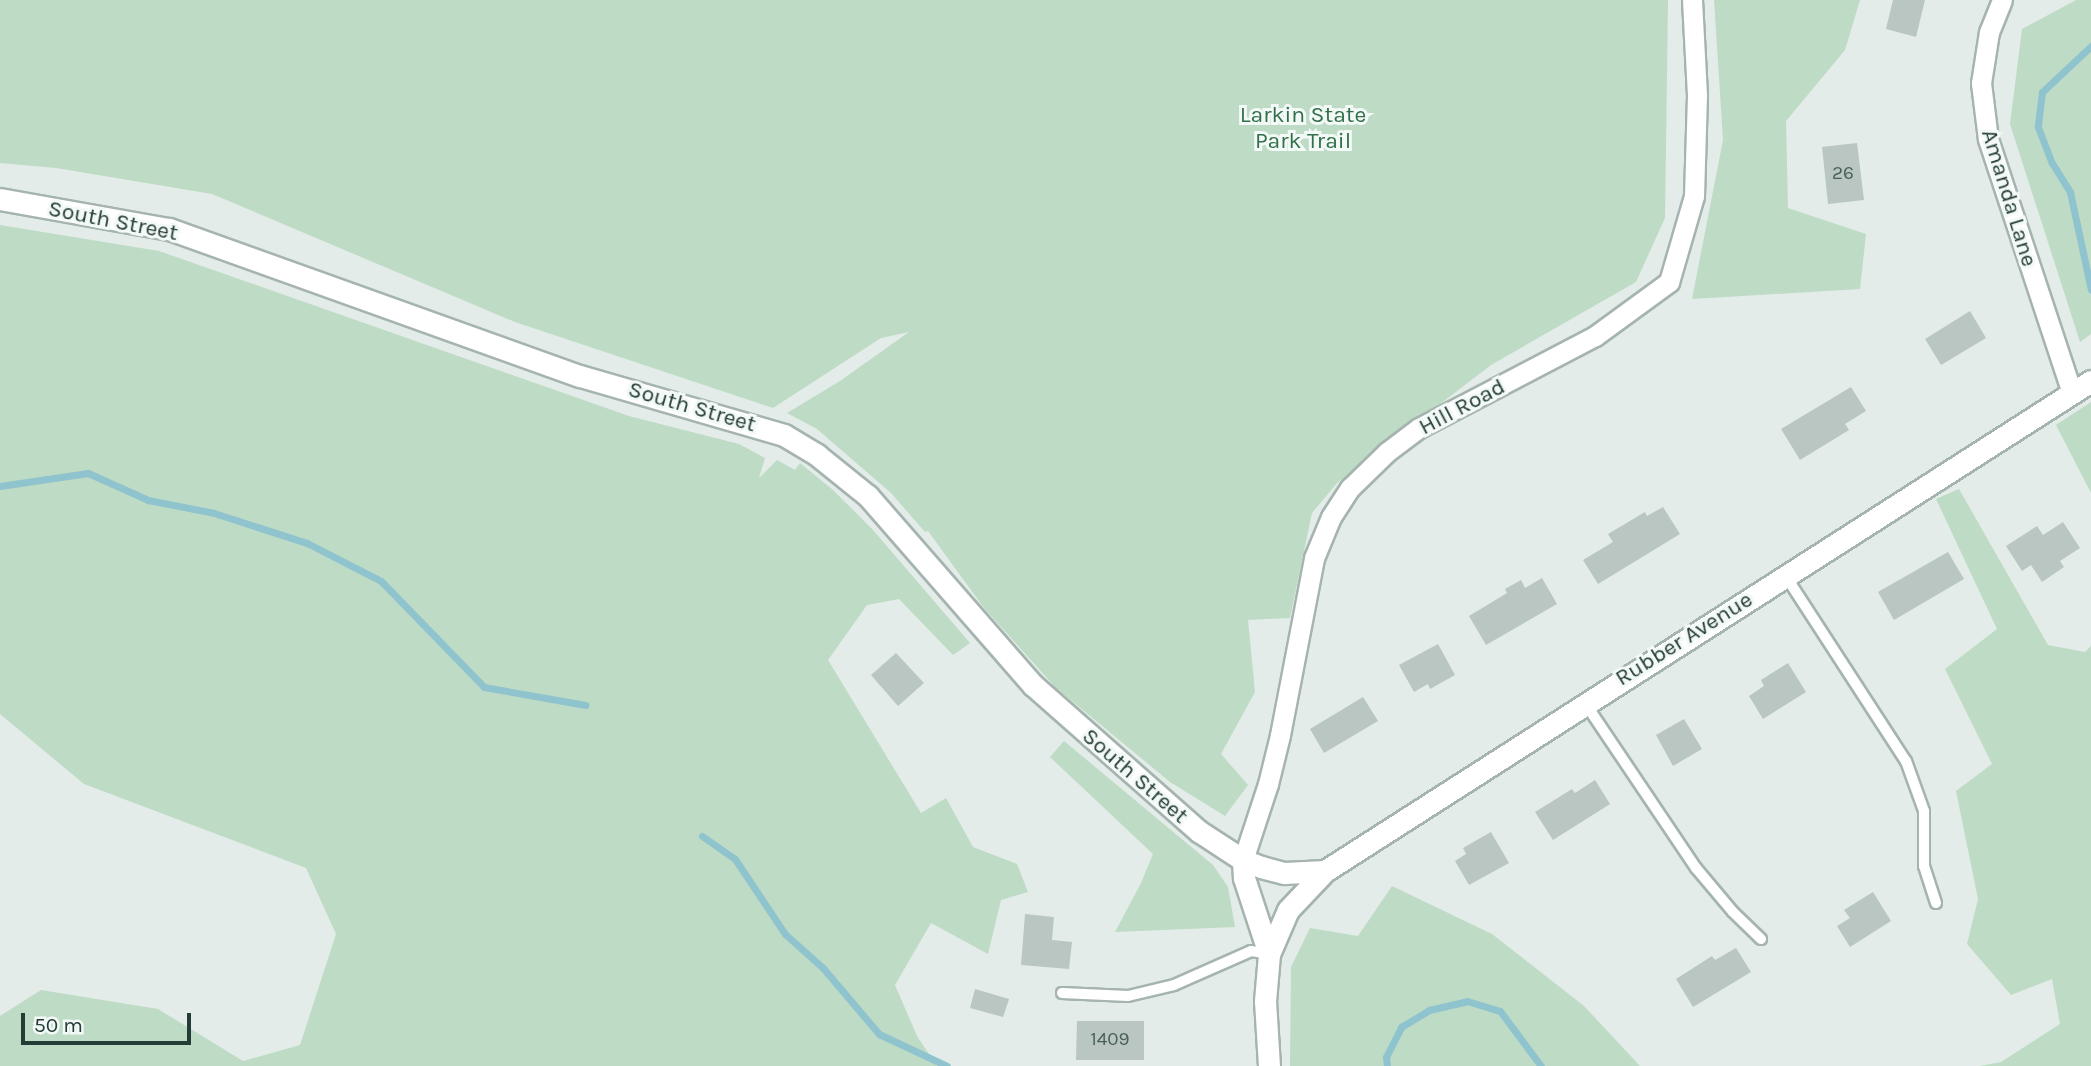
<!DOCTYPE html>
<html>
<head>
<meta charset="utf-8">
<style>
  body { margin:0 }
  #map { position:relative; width:2091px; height:1066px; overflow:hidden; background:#e3ece8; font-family:Karla,sans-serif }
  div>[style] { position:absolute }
  .green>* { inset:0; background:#bedbc6 }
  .stream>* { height:7px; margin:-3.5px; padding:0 3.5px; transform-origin:3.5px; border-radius:3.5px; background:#8fc3cd }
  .building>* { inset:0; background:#b9c6c1 }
  .roads { filter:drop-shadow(2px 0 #a6b4af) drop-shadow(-2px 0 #a6b4af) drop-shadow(0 2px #a6b4af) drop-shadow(0 -2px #a6b4af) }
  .service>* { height:10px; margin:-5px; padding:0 5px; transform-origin:5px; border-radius:5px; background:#fff }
  .minor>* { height:19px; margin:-9.5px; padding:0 9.5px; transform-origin:9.5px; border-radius:9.5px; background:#fff }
  .tertiary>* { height:21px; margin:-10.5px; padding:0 10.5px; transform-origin:10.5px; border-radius:10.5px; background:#fff }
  span { translate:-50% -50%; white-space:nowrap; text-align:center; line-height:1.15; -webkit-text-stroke:6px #f3f9f6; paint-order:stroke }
  .number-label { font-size:19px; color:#495e59 }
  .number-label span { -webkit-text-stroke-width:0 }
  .park-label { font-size:23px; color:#31704a }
  .street-label { font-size:23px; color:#243c36 }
  .scale { position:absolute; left:21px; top:1013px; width:170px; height:32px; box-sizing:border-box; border:4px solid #243c36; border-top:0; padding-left:9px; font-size:21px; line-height:24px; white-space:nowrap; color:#243c36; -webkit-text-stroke:5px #f3f9f6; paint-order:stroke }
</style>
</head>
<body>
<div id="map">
  <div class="green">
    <div style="clip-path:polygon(0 0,1668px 0,1665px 218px,1636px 282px,1491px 365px,1337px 483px,1312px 513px,1290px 618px,1248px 620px,1255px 692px,1221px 754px,1248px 785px,1225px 816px,1170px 782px,1055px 687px,984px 608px,928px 531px,925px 532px,891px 493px,817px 429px,787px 413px,840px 381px,909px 332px,881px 338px,773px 408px,515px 322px,212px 194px,56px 168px,0 163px)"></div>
    <div style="clip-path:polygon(1714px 0,1860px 0,1845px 50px,1786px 121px,1788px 208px,1866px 234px,1860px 289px,1692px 299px,1723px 140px)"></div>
    <div style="clip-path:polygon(2076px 0,2091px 0,2091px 334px,2080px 342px,2010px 124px,2022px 29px)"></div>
    <div style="clip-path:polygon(0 225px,159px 251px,629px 416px,739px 444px,765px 458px,759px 478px,777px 460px,795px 470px,800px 463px,833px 490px,873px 530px,970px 643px,953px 655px,899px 599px,867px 605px,828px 660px,921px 813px,946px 798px,973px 847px,1017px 864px,1028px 892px,1001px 900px,988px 954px,931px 923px,895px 985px,917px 1036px,937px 1066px,0 1066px,0 1016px,41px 990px,158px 1009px,243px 1061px,300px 1045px,336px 934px,306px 868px,84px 784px,0 714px)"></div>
    <div style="clip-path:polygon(2091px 402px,2091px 493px,2056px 425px)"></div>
    <div style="clip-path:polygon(1959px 489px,2048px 645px,2085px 652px,2091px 646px,2091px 1066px,1980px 1066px,2001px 1062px,2060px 1024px,2052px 979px,2011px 995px,1967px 944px,1978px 899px,1956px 791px,1992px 764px,1945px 669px,1997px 629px,1936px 499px)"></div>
    <div style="clip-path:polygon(1064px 741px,1213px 865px,1228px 887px,1235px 927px,1115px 932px,1141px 883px,1153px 854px,1050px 757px)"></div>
    <div style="clip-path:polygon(1392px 886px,1492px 934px,1584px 1006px,1640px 1066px,1290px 1066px,1291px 967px,1310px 928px,1358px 936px)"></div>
  </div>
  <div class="stream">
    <div style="left:2091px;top:46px;width:67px;rotate:136.8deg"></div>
    <div style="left:2042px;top:92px;width:35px;rotate:97deg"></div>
    <div style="left:2038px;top:127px;width:39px;rotate:69deg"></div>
    <div style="left:2052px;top:163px;width:34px;rotate:58deg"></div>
    <div style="left:2070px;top:192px;width:100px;rotate:77.9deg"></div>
    <div style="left:0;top:486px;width:89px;rotate:-8.4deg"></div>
    <div style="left:88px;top:473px;width:66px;rotate:24.2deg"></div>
    <div style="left:148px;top:500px;width:67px;rotate:11.1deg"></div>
    <div style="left:214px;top:513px;width:98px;rotate:17.9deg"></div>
    <div style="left:307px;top:543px;width:83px;rotate:27.2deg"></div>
    <div style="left:381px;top:581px;width:148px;rotate:45.8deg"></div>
    <div style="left:484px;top:687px;width:103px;rotate:10.1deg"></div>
    <div style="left:702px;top:836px;width:40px;rotate:34.9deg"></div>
    <div style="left:735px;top:859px;width:90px;rotate:56.3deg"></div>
    <div style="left:785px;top:934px;width:51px;rotate:41.8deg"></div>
    <div style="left:823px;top:968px;width:87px;rotate:49.7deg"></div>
    <div style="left:879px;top:1034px;width:75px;rotate:25.2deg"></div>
    <div style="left:1387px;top:1066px;width:9px;rotate:-96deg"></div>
    <div style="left:1386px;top:1057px;width:34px;rotate:-63deg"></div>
    <div style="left:1401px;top:1027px;width:33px;rotate:-31deg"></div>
    <div style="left:1429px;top:1010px;width:39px;rotate:-13deg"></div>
    <div style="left:1467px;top:1001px;width:34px;rotate:17deg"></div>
    <div style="left:1500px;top:1011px;width:69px;rotate:53.3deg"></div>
  </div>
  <div class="building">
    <div style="clip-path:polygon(1893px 0,1925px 0,1916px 37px,1886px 29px)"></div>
    <div style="clip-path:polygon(1857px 143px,1864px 200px,1828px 204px,1822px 147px)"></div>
    <div style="clip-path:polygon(1970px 311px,1986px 338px,1941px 365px,1925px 339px)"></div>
    <div style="clip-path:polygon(1851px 387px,1866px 411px,1845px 424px,1849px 430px,1800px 460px,1781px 429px)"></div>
    <div style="clip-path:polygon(1663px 507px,1680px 534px,1598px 584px,1583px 560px,1613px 542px,1608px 534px,1645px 512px,1647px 516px)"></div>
    <div style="clip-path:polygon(2063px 522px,2080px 548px,2060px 561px,2064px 567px,2042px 582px,2031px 565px,2022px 571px,2006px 546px,2037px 526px,2043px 535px)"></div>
    <div style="clip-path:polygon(1948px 552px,1964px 579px,1894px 620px,1878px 592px)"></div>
    <div style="clip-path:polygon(1542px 578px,1557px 604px,1486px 645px,1469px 616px,1507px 593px,1505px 589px,1521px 580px,1525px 588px)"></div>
    <div style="clip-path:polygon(1438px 644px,1455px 675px,1430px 689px,1428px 684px,1414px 692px,1399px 665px)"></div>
    <div style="clip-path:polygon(896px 653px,924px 683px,898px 706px,871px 675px)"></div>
    <div style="clip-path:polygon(1788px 663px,1806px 692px,1763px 719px,1749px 696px,1764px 686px,1761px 680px)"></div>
    <div style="clip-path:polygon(1363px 697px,1378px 721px,1324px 753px,1310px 729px)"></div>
    <div style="clip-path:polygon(1684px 719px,1702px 749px,1673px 766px,1656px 735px)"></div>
    <div style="clip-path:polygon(1595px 780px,1610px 804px,1553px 840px,1535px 812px,1572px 789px,1575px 793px)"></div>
    <div style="clip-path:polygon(1491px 832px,1509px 863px,1469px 885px,1455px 861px,1466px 854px,1463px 848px)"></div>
    <div style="clip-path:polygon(1873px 892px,1891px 921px,1850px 947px,1837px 926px,1850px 918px,1844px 910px)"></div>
    <div style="clip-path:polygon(1025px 914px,1054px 917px,1052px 940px,1072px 942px,1069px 969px,1021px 965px)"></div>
    <div style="clip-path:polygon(1736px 948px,1751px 972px,1693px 1007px,1676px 979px,1712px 956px,1715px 960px)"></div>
    <div style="clip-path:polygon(975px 989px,1009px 999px,1003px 1017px,970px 1008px)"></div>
    <div style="clip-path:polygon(1077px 1021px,1144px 1021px,1144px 1060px,1076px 1060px)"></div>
  </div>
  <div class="roads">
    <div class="service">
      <div style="left:1785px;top:575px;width:222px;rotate:57deg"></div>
      <div style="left:1906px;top:761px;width:53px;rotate:70.2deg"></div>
      <div style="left:1924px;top:811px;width:55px;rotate:90deg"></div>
      <div style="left:1924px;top:866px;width:39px;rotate:72deg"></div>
      <div style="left:1585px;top:703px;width:199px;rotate:56.1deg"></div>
      <div style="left:1696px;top:868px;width:57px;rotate:49.9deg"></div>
      <div style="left:1733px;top:912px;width:39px;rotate:44deg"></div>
      <div style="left:1062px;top:993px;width:66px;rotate:2.6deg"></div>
      <div style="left:1128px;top:996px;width:47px;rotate:-13.4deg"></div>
      <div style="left:1174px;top:985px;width:84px;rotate:-23.8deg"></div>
      <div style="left:1251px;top:951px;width:18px;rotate:9deg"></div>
    </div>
    <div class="minor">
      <div style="left:2002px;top:0;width:35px;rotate:112deg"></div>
      <div style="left:1989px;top:32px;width:52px;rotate:98.9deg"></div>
      <div style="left:1981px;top:83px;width:56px;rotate:82.9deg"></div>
      <div style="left:1988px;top:139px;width:268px;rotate:71.7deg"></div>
      <div style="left:1243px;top:860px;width:80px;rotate:-71.8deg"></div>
      <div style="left:1268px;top:784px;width:50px;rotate:-76.2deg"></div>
      <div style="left:1280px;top:735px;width:180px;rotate:-79.1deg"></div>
      <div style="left:1314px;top:558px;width:44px;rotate:-67.5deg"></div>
      <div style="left:1331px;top:517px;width:35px;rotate:-57deg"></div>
      <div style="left:1350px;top:488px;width:52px;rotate:-44.2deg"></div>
      <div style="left:1387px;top:452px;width:40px;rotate:-37deg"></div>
      <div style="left:1419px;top:428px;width:199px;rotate:-27.6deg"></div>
      <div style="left:1595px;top:336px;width:92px;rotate:-36.1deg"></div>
      <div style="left:1669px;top:282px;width:90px;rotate:-73.8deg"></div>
      <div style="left:1694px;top:196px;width:101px;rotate:-88.3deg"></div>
      <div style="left:1697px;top:95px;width:95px;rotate:-93deg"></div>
    </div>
    <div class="tertiary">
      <div style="left:0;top:199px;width:172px;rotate:10.1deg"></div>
      <div style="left:169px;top:229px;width:436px;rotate:19.7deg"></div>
      <div style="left:580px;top:376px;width:212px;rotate:16.1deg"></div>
      <div style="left:784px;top:435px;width:39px;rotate:31deg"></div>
      <div style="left:817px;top:455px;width:65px;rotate:38.8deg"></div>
      <div style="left:868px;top:496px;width:251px;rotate:48.9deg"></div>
      <div style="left:1033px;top:685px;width:222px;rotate:41.4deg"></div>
      <div style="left:1200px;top:832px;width:51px;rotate:33.1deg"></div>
      <div style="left:1243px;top:860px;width:19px;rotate:21deg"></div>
      <div style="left:1261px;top:867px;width:24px;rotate:15deg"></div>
      <div style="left:1284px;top:873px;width:41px;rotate:-2.8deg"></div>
      <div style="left:1243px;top:860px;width:18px;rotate:87deg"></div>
      <div style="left:1244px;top:878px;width:80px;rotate:71.8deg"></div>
      <div style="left:1269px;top:1066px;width:65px;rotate:-93.5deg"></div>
      <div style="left:1265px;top:1001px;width:47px;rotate:-85.1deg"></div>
      <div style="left:1269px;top:954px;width:48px;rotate:-66.6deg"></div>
      <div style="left:1288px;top:910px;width:54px;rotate:-46.5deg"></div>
      <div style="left:1325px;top:871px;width:909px;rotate:-32.61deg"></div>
    </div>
  </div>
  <div class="number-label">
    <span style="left:1843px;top:174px">26</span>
    <span style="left:1110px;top:1040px">1409</span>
  </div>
  <div class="park-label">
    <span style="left:1303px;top:128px">Larkin State<br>Park Trail</span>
  </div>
  <div class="street-label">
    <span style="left:2009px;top:198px;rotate:73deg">Amanda Lane</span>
    <span style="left:113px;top:221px;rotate:11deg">South Street</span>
    <span style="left:692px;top:407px;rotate:16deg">South Street</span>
    <span style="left:1462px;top:407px;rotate:-28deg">Hill Road</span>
    <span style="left:1684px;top:639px;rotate:-32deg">Rubber Avenue</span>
    <span style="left:1135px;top:776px;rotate:41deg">South Street</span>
  </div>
  <div class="scale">50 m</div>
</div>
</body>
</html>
